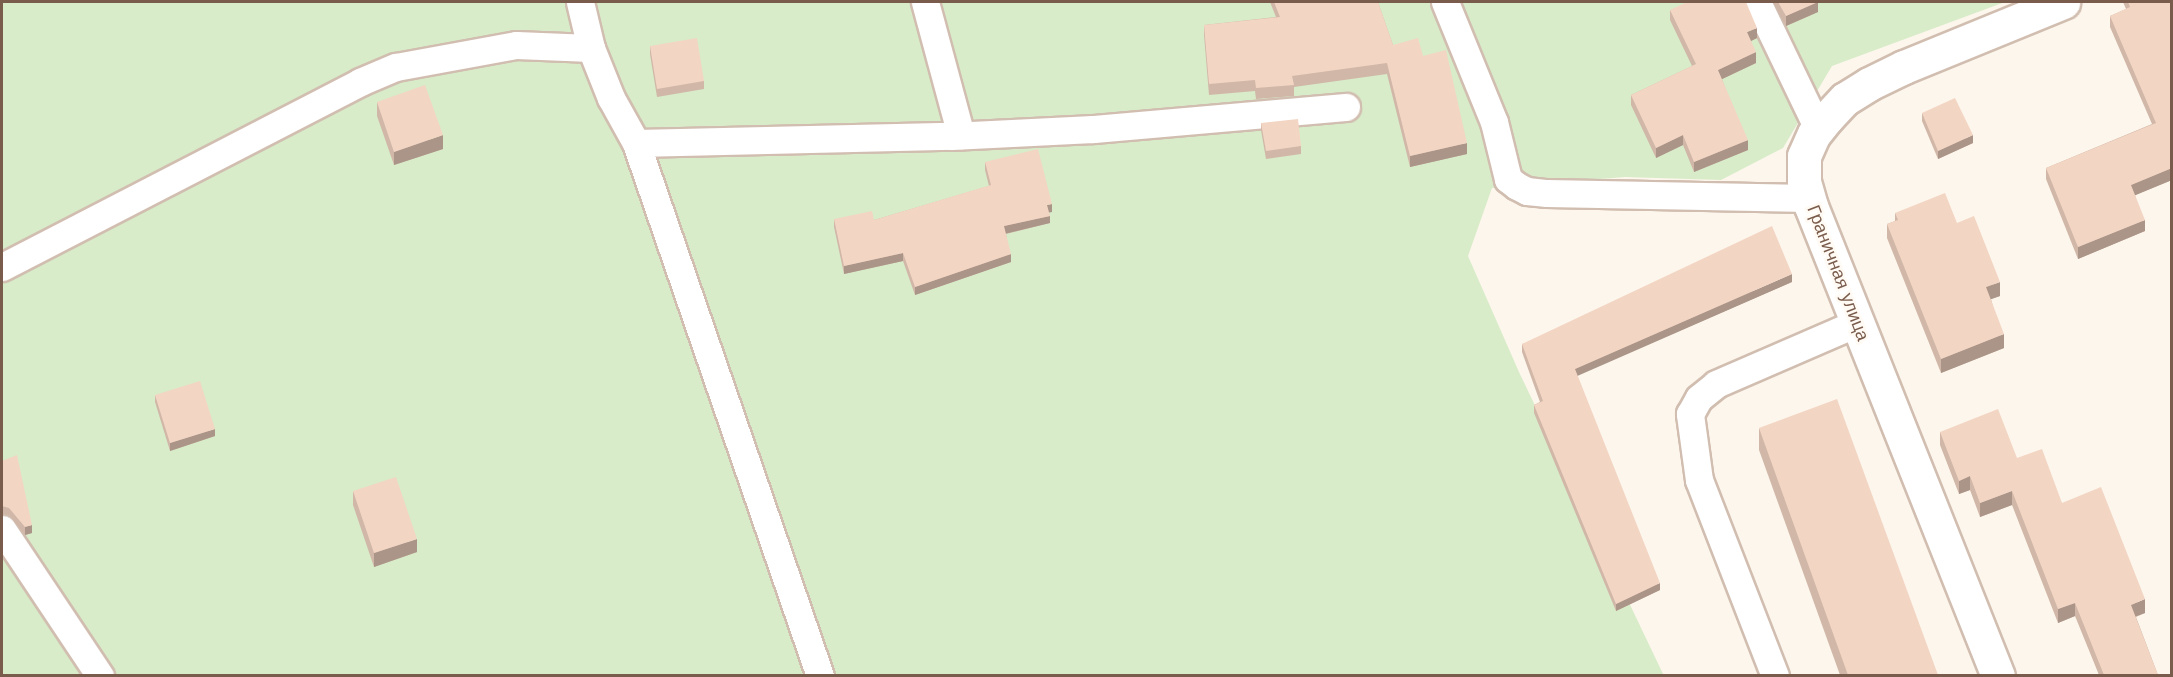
<!DOCTYPE html>
<html>
<head>
<meta charset="utf-8">
<style>
  body { margin:0 }
  #map { position:relative; width:2173px; height:677px; overflow:hidden; background:#fdf6ec; font-family:"Work Sans",sans-serif }
  div>[style] { position:absolute }
  .green>* { inset:0; background:#d8ecc9 }
  .roads { filter:drop-shadow(2px 0 #d1beb0) drop-shadow(-2px 0 #d1beb0) drop-shadow(0 2px #d1beb0) drop-shadow(0 -2px #d1beb0) }
  .service>* { height:27px; margin:-13.5px; padding:0 13.5px; transform-origin:13.5px; border-radius:13.5px; background:#fff }
  .minor>* { height:33px; margin:-16.5px; padding:0 16.5px; transform-origin:16.5px; border-radius:16.5px; background:#fff }
  .wall>* { inset:0; background:#d1b7a8 }
  .shaded-wall>* { inset:0; background:#aa9588 }
  .building>* { inset:0; background:#f3d5c3 }
  span { translate:-50% -50%; white-space:nowrap; text-align:center; line-height:1.15; -webkit-text-stroke:5px #fffaf3; paint-order:stroke }
  .street-label { font-size:18px; color:#7a5c4d }
  .frame { position:absolute; inset:0; border:3px solid #7a5c4d; pointer-events:none }
</style>
</head>
<body>
<div id="map">
  <div class="green">
    <div style="clip-path:polygon(2px 2px,2005px 2px,1832px 66px,1783px 148px,1721px 180px,1625px 177px,1492px 188px,1468px 256px,1519px 372px,1664px 676px,2px 675px)"></div>
  </div>
  <div class="roads">
    <div class="service">
      <div style="left:580px;top:2px;width:47px;rotate:76.6deg"></div>
      <div style="left:591px;top:48px;width:54px;rotate:68.2deg"></div>
      <div style="left:611px;top:98px;width:51px;rotate:60.9deg"></div>
      <div style="left:636px;top:143px;width:564px;rotate:70.95deg"></div>
      <div style="left:925px;top:2px;width:138px;rotate:74.9deg"></div>
      <div style="left:1445px;top:2px;width:130px;rotate:67.8deg"></div>
      <div style="left:1494px;top:122px;width:59px;rotate:76.2deg"></div>
      <div style="left:1508px;top:179px;width:11px;rotate:38deg"></div>
      <div style="left:1517px;top:186px;width:11px;rotate:27deg"></div>
      <div style="left:1527px;top:191px;width:20px;rotate:6deg"></div>
      <div style="left:1547px;top:193px;width:261px;rotate:1.1deg"></div>
      <div style="left:1757px;top:2px;width:141px;rotate:64.3deg"></div>
      <div style="left:636px;top:143px;width:315px;rotate:-1.3deg"></div>
      <div style="left:951px;top:136px;width:142px;rotate:-2.8deg"></div>
      <div style="left:1093px;top:129px;width:254px;rotate:-5deg"></div>
      <div style="left:2px;top:267px;width:403px;rotate:-27.3deg"></div>
      <div style="left:360px;top:82px;width:39px;rotate:-23deg"></div>
      <div style="left:396px;top:67px;width:122px;rotate:-10.4deg"></div>
      <div style="left:516px;top:45px;width:75px;rotate:2.3deg"></div>
      <div style="left:2px;top:529px;width:177px;rotate:56.3deg"></div>
      <div style="left:1775px;top:676px;width:210px;rotate:-111.2deg"></div>
      <div style="left:1699px;top:480px;width:67px;rotate:-97.8deg"></div>
      <div style="left:1690px;top:414px;width:18px;rotate:-61deg"></div>
      <div style="left:1699px;top:398px;width:22px;rotate:-39deg"></div>
      <div style="left:1716px;top:384px;width:154px;rotate:-23.4deg"></div>
    </div>
    <div class="minor">
      <div style="left:1998px;top:676px;width:506px;rotate:-111.7deg"></div>
      <div style="left:1811px;top:206px;width:25px;rotate:-106deg"></div>
      <div style="left:1804px;top:182px;width:26px;rotate:-90deg"></div>
      <div style="left:1804px;top:156px;width:24px;rotate:-66deg"></div>
      <div style="left:1814px;top:134px;width:21px;rotate:-51deg"></div>
      <div style="left:1827px;top:118px;width:26px;rotate:-47deg"></div>
      <div style="left:1845px;top:99px;width:28px;rotate:-32deg"></div>
      <div style="left:1869px;top:84px;width:39px;rotate:-26deg"></div>
      <div style="left:1904px;top:67px;width:172px;rotate:-22.2deg"></div>
    </div>
  </div>
  <div class="wall">
    <div style="clip-path:polygon(1270px 2px,1378px 2px,1393px 45px,1423px 56px,1467px 154px,1410px 167px,1387px 74px,1294px 87px,1294px 96px,1256px 99px,1255px 91px,1209px 95px,1204px 35px,1204px 25px,1276px 17px)"></div>
    <div style="clip-path:polygon(1773px 2px,1818px 2px,1818px 12px,1786px 26px)"></div>
    <div style="clip-path:polygon(2123px 2px,2172px 2px,2172px 180px,2135px 195px,2145px 231px,2078px 259px,2046px 179px,2046px 168px,2152px 124px,2110px 27px,2110px 16px,2126px 9px)"></div>
    <div style="clip-path:polygon(1670px 10px,1757px 38px,1751px 41px,1756px 63px,1722px 79px,1748px 150px,1694px 172px,1683px 145px,1656px 158px,1631px 105px,1631px 95px,1692px 66px,1670px 20px)"></div>
    <div style="clip-path:polygon(650px 46px,704px 81px,704px 89px,657px 97px,650px 54px)"></div>
    <div style="clip-path:polygon(377px 102px,443px 149px,394px 165px,377px 116px)"></div>
    <div style="clip-path:polygon(1922px 113px,1973px 143px,1938px 159px,1922px 121px)"></div>
    <div style="clip-path:polygon(1261px 123px,1301px 146px,1301px 154px,1266px 159px,1261px 130px)"></div>
    <div style="clip-path:polygon(985px 162px,1052px 212px,1049px 212px,1050px 223px,1006px 234px,1011px 262px,915px 295px,903px 261px,844px 274px,834px 227px,834px 219px,874px 220px,989px 186px,985px 170px)"></div>
    <div style="clip-path:polygon(1895px 213px,1957px 223px,2000px 296px,1991px 299px,2004px 348px,1941px 373px,1887px 238px,1887px 224px,1895px 221px)"></div>
    <div style="clip-path:polygon(1792px 282px,1577px 375px,1660px 590px,1616px 611px,1534px 413px,1534px 405px,1540px 402px,1522px 352px,1522px 344px)"></div>
    <div style="clip-path:polygon(155px 395px,215px 436px,170px 451px,155px 402px)"></div>
    <div style="clip-path:polygon(1759px 428px,1938px 675px,1840px 675px,1759px 450px)"></div>
    <div style="clip-path:polygon(1940px 432px,2017px 458px,2062px 503px,2145px 613px,2136px 617px,2158px 675px,2099px 675px,2075px 616px,2058px 623px,2012px 505px,1980px 517px,1970px 490px,1959px 494px,1940px 445px)"></div>
    <div style="clip-path:polygon(2px 461px,32px 533px,25px 535px,9px 515px,2px 514px)"></div>
    <div style="clip-path:polygon(353px 491px,417px 552px,374px 567px,353px 505px)"></div>
  </div>
  <div class="shaded-wall">
    <div style="clip-path:polygon(1818px 2px,1818px 12px,1786px 26px,1786px 16px)"></div>
    <div style="clip-path:polygon(1757px 28px,1757px 38px,1747px 43px,1747px 32px)"></div>
    <div style="clip-path:polygon(1756px 52px,1756px 63px,1718px 81px,1718px 70px)"></div>
    <div style="clip-path:polygon(443px 135px,443px 149px,394px 165px,394px 152px)"></div>
    <div style="clip-path:polygon(1683px 135px,1683px 145px,1656px 158px,1656px 148px)"></div>
    <div style="clip-path:polygon(1973px 135px,1973px 143px,1938px 159px,1938px 151px)"></div>
    <div style="clip-path:polygon(1748px 140px,1748px 150px,1694px 172px,1694px 162px)"></div>
    <div style="clip-path:polygon(1467px 143px,1467px 154px,1410px 167px,1410px 156px)"></div>
    <div style="clip-path:polygon(2172px 168px,2172px 180px,2131px 197px,2131px 185px)"></div>
    <div style="clip-path:polygon(1052px 204px,1052px 212px,1047px 213px,1047px 205px)"></div>
    <div style="clip-path:polygon(1050px 216px,1050px 223px,1004px 234px,1004px 226px)"></div>
    <div style="clip-path:polygon(2145px 220px,2145px 231px,2078px 259px,2078px 247px)"></div>
    <div style="clip-path:polygon(903px 253px,903px 261px,844px 274px,844px 266px)"></div>
    <div style="clip-path:polygon(1011px 254px,1011px 262px,915px 295px,915px 287px)"></div>
    <div style="clip-path:polygon(1792px 274px,1792px 282px,1575px 377px,1575px 369px)"></div>
    <div style="clip-path:polygon(2000px 282px,2000px 296px,1986px 301px,1986px 287px)"></div>
    <div style="clip-path:polygon(2004px 334px,2004px 348px,1941px 373px,1941px 359px)"></div>
    <div style="clip-path:polygon(215px 429px,215px 436px,170px 451px,170px 443px)"></div>
    <div style="clip-path:polygon(1970px 476px,1970px 490px,1959px 494px,1959px 481px)"></div>
    <div style="clip-path:polygon(2012px 491px,2012px 505px,1980px 517px,1980px 503px)"></div>
    <div style="clip-path:polygon(32px 525px,32px 533px,25px 535px,25px 527px)"></div>
    <div style="clip-path:polygon(417px 539px,417px 552px,374px 567px,374px 553px)"></div>
    <div style="clip-path:polygon(1660px 583px,1660px 590px,1616px 611px,1616px 604px)"></div>
    <div style="clip-path:polygon(2145px 599px,2145px 613px,2131px 618px,2131px 605px)"></div>
    <div style="clip-path:polygon(2075px 603px,2075px 616px,2058px 623px,2058px 609px)"></div>
  </div>
  <div class="building">
    <div style="clip-path:polygon(1274px 2px,1378px 2px,1393px 45px,1418px 38px,1423px 56px,1446px 50px,1467px 143px,1410px 156px,1387px 63px,1292px 76px,1294px 85px,1256px 88px,1255px 80px,1209px 84px,1204px 25px,1280px 17px)"></div>
    <div style="clip-path:polygon(1687px 2px,1746px 2px,1757px 28px,1747px 32px,1756px 52px,1718px 70px,1748px 140px,1694px 162px,1683px 135px,1656px 148px,1631px 95px,1696px 64px,1670px 10px)"></div>
    <div style="clip-path:polygon(1778px 2px,1818px 2px,1786px 16px)"></div>
    <div style="clip-path:polygon(2128px 2px,2172px 2px,2172px 168px,2131px 185px,2145px 220px,2078px 247px,2046px 168px,2156px 123px,2110px 16px,2130px 7px)"></div>
    <div style="clip-path:polygon(697px 38px,704px 81px,657px 89px,650px 46px)"></div>
    <div style="clip-path:polygon(425px 85px,443px 135px,394px 152px,377px 102px)"></div>
    <div style="clip-path:polygon(1955px 98px,1973px 135px,1938px 151px,1922px 113px)"></div>
    <div style="clip-path:polygon(1298px 119px,1301px 146px,1266px 151px,1261px 123px)"></div>
    <div style="clip-path:polygon(1038px 149px,1052px 204px,1047px 205px,1050px 216px,1004px 226px,1011px 254px,915px 287px,903px 253px,844px 266px,834px 219px,872px 211px,874px 220px,991px 185px,985px 162px)"></div>
    <div style="clip-path:polygon(1945px 193px,1957px 223px,1974px 216px,2000px 282px,1986px 287px,2004px 334px,1941px 359px,1887px 224px,1898px 220px,1895px 213px)"></div>
    <div style="clip-path:polygon(1772px 226px,1792px 274px,1575px 369px,1660px 583px,1616px 604px,1534px 405px,1543px 401px,1522px 344px)"></div>
    <div style="clip-path:polygon(200px 381px,215px 429px,170px 443px,155px 395px)"></div>
    <div style="clip-path:polygon(1837px 399px,1938px 675px,1848px 675px,1759px 428px)"></div>
    <div style="clip-path:polygon(1998px 409px,2017px 458px,2042px 449px,2062px 503px,2101px 487px,2145px 599px,2131px 605px,2158px 675px,2104px 675px,2075px 603px,2058px 609px,2012px 491px,1980px 503px,1970px 476px,1959px 481px,1940px 432px)"></div>
    <div style="clip-path:polygon(17px 455px,32px 525px,25px 527px,9px 508px,2px 506px,2px 461px)"></div>
    <div style="clip-path:polygon(396px 477px,417px 539px,374px 553px,353px 491px)"></div>
  </div>
  <div class="street-label">
    <span style="left:1838px;top:273px;rotate:69deg">Граничная улица</span>
  </div>
  <div class="frame"></div>
</div>
</body>
</html>
